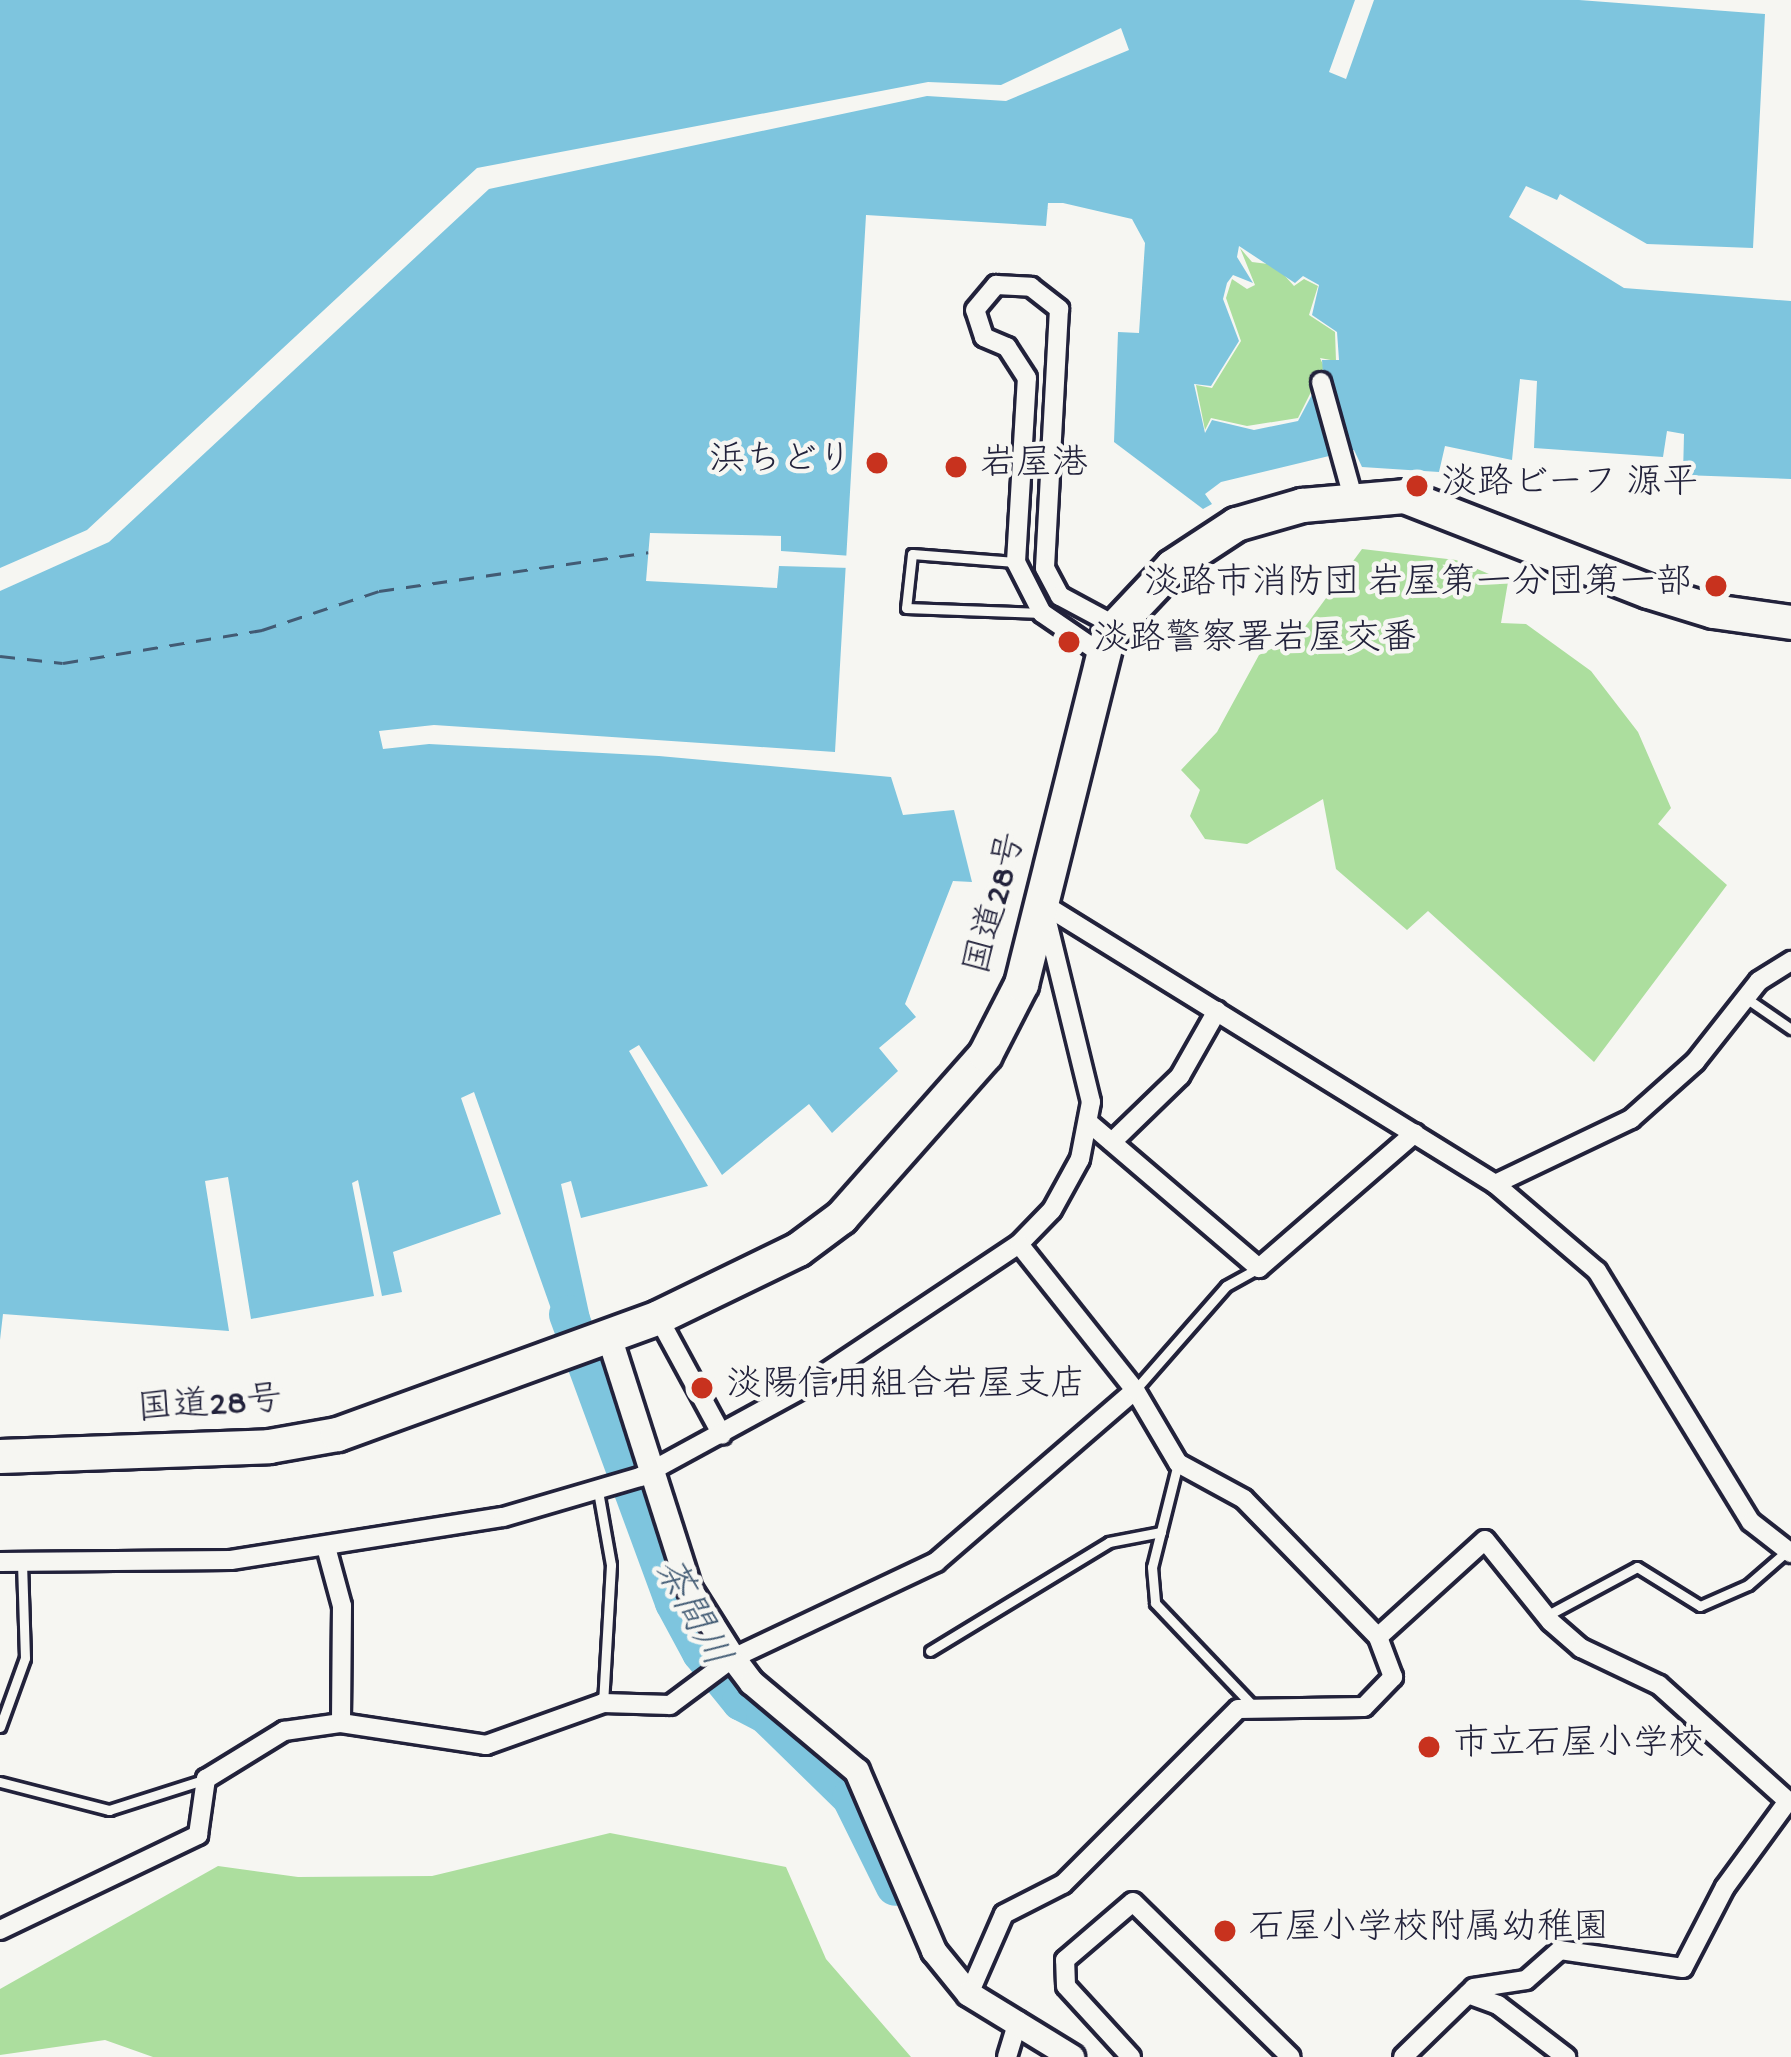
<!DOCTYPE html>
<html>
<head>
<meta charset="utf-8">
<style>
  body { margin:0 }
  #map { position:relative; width:1791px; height:2057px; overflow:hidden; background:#f6f6f2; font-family:"Gochi Hand","Klee One",sans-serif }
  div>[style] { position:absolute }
  .green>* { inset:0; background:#acde9e }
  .water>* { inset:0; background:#7ec5de }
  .pier>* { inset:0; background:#f6f6f2 }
  .river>* { height:39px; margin:-19.5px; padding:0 19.5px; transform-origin:19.5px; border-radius:19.5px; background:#7ec5de }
  .ferry>* { height:3px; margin-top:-1.5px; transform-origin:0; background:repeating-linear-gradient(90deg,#425b74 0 15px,transparent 0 27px) }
  .roads { filter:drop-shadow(3px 0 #22223b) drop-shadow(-3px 0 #22223b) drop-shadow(0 3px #22223b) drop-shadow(0 -3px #22223b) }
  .lane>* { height:9px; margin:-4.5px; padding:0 4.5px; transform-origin:4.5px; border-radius:4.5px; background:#f6f6f2 }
  .street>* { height:18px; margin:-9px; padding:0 9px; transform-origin:9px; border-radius:9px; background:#f6f6f2 }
  .secondary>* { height:24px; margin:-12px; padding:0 12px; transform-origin:12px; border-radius:12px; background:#f6f6f2 }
  .highway>* { height:33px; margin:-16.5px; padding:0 16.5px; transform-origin:16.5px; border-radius:16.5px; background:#f6f6f2 }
  .dots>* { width:33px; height:33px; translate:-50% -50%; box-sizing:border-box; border:6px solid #f6f6f2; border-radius:50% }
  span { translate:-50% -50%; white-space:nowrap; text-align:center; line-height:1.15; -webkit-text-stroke:9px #f6f6f2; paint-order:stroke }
  .poi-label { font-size:36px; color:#22223b }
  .right { translate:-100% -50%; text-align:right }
  .left { translate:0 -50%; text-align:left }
  .street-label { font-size:36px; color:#22223b }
  .water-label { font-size:39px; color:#425b74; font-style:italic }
</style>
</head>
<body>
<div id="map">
  <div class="green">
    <div style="clip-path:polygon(1240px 248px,1252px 262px,1275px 265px,1294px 286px,1304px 279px,1318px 286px,1309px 315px,1335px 332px,1336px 361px,1320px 358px,1325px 369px,1310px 374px,1312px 390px,1298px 418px,1247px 426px,1211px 418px,1205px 430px,1196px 385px,1212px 388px,1241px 341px,1226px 298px,1232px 279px,1247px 289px,1255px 285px)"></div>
    <div style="clip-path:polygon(1362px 549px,1456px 560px,1508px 582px,1501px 623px,1526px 624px,1591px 671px,1638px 732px,1671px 808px,1658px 824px,1727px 885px,1594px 1062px,1428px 911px,1407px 930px,1336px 869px,1323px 799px,1247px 844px,1205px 839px,1190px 816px,1200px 790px,1181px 770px,1217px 732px,1259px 655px,1299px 635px)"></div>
    <div style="clip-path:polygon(610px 1833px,786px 1867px,826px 1959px,911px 2057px,153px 2057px,105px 2040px,0 2055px,0 1989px,218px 1866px,298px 1877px,432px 1876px)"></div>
  </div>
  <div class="water">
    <div style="clip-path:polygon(evenodd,0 0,1355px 0,1329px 72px,1346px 79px,1374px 0,1579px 0,1765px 14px,1753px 248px,1647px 244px,1560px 194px,1557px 200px,1526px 186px,1509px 217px,1624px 288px,1791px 301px,1791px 479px,1683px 475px,1684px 434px,1667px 431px,1663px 457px,1534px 448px,1537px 381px,1520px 379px,1512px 460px,1445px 446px,1439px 472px,1362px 467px,1354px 450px,1221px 482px,1205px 494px,1212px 504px,1203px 509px,1114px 442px,1118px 332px,1139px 333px,1145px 243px,1132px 219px,1063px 203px,1048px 203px,1046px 226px,866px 215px,835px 752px,434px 725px,379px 731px,383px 749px,429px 744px,659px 756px,891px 777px,903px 815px,954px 810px,972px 882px,953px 881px,905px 1004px,916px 1017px,879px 1048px,898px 1071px,832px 1133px,809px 1104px,722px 1175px,639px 1045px,629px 1051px,708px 1186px,581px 1218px,571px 1181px,561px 1184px,591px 1322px,560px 1334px,474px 1092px,461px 1098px,501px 1214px,393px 1252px,402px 1292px,382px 1296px,358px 1180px,352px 1183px,374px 1296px,251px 1319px,228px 1177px,205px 1181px,229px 1331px,3px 1314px,0 1340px,0 0,1239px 246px,1295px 283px,1303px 276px,1319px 285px,1312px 315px,1337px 332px,1339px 360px,1322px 360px,1324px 388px,1315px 389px,1298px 421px,1254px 430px,1212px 420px,1205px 433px,1194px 384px,1211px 386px,1239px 341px,1223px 299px,1227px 283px,1233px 275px,1253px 283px,1237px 257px,1239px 246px)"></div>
  </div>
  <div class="pier">
    <div style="clip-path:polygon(1121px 28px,1129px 50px,1006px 101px,927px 96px,489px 189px,109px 542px,0 591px,0 568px,87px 530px,477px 168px,928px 82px,1001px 85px)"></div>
    <div style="clip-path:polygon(650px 533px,781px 536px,781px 551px,852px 556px,851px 568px,779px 566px,777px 588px,646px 581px)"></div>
  </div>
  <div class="river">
    <div style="left:568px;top:1314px;width:307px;rotate:69.8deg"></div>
    <div style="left:674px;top:1602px;width:57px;rotate:61.6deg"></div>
    <div style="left:701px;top:1652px;width:63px;rotate:50.8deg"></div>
    <div style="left:741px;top:1701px;width:27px;rotate:27deg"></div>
    <div style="left:765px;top:1713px;width:120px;rotate:44.3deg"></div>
    <div style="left:851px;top:1797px;width:99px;rotate:63.7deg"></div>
  </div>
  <div class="ferry">
    <div style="left:0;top:656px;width:63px;rotate:6.3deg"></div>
    <div style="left:63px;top:663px;width:202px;rotate:-9.4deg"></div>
    <div style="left:262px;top:630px;width:123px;rotate:-18.4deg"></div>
    <div style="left:379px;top:591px;width:272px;rotate:-8.2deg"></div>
  </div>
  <div class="roads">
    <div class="lane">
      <div style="left:1015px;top:562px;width:103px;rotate:-175.6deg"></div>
      <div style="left:912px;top:554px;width:54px;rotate:96.3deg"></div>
      <div style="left:906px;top:608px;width:136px;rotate:2.1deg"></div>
      <div style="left:1746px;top:998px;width:55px;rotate:34.6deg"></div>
      <div style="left:1135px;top:1390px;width:138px;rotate:-48.8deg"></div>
      <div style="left:1226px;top:1286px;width:37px;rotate:-29deg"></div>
      <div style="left:1178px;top:1463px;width:107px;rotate:104deg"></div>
      <div style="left:1152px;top:1567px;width:36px;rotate:85deg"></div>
      <div style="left:1155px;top:1603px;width:141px;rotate:46.4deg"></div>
      <div style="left:598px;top:1491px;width:75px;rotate:80deg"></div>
      <div style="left:611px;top:1565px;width:138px;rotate:93.3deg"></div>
      <div style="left:1546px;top:1616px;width:103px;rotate:-28.3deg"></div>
      <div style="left:1637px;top:1567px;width:74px;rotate:31.8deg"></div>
      <div style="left:1700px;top:1606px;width:52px;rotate:-23.6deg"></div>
      <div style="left:1748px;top:1585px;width:52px;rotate:-41.1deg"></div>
      <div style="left:930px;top:1651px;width:210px;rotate:-31.3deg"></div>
      <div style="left:1109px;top:1542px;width:53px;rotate:-10.9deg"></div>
      <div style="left:0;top:1727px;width:73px;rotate:-70.1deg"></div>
      <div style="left:25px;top:1658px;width:95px;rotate:-91.8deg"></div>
      <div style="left:0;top:1782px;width:113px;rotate:14.4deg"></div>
      <div style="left:109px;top:1810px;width:102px;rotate:-17.7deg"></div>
    </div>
    <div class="street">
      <div style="left:1321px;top:382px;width:119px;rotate:74.5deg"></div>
      <div style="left:1099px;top:652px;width:69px;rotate:-145.6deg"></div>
      <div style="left:1042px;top:613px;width:57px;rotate:-117deg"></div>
      <div style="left:1016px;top:562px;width:184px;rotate:-86.6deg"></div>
      <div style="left:1027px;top:378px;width:37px;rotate:-123deg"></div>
      <div style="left:1007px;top:347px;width:25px;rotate:-157deg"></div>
      <div style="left:984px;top:337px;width:28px;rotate:-108deg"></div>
      <div style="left:975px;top:310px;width:33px;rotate:-50deg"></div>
      <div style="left:996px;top:285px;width:35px;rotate:3deg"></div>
      <div style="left:1031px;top:287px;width:36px;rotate:38deg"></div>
      <div style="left:1059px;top:309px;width:259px;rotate:93.1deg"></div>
      <div style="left:1045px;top:568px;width:32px;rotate:62deg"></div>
      <div style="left:1060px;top:596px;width:61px;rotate:28.2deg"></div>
      <div style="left:1043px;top:904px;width:532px;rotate:31.78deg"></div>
      <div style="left:1495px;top:1184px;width:134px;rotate:40.5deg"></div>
      <div style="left:1597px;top:1271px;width:294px;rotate:58.5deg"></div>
      <div style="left:1751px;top:1522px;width:51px;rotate:37.8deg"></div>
      <div style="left:1088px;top:1122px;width:225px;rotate:40.5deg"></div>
      <div style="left:1259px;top:1268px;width:206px;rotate:-40.9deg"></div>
      <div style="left:1112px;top:1142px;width:95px;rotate:-44.1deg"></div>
      <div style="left:1180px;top:1076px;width:75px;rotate:-60.4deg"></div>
      <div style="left:1495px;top:1184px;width:151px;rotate:-25.5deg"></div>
      <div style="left:1631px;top:1119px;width:86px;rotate:-41.7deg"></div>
      <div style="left:1695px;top:1062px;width:103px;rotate:-51.7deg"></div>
      <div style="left:1759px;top:981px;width:38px;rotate:-32deg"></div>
      <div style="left:658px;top:1317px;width:134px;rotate:61.5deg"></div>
      <div style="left:326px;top:1547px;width:61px;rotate:74.8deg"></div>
      <div style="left:342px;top:1606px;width:117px;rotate:90.5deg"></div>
      <div style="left:0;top:1562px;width:231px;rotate:-0.5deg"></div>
      <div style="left:231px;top:1560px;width:275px;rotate:-9deg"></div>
      <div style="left:503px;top:1517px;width:143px;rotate:-16.3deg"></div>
      <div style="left:640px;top:1477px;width:186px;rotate:-28.6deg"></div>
      <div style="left:803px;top:1388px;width:260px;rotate:-33.7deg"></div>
      <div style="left:1019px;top:1244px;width:47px;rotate:-45.9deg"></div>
      <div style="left:1052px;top:1210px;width:58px;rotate:-61.2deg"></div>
      <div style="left:1080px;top:1159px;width:58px;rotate:-79.1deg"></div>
      <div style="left:1091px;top:1102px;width:199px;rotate:-103.7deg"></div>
      <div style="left:1378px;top:1637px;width:144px;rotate:-42.2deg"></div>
      <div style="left:1485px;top:1540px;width:105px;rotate:51.2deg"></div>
      <div style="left:1551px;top:1622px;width:40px;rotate:41deg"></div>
      <div style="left:1581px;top:1648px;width:86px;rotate:25.4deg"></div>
      <div style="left:1659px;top:1685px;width:173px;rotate:42deg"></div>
      <div style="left:1788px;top:1801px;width:107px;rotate:126.2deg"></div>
      <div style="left:1725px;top:1887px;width:91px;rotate:117.4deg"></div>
      <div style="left:1683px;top:1968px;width:124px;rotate:-171.7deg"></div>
      <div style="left:1560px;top:1950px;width:45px;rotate:138.6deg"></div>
      <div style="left:1526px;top:1980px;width:53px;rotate:171.3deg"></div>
      <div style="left:1474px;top:1988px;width:99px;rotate:135.8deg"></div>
      <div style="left:0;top:1930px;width:220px;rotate:-25.6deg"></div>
      <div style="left:198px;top:1835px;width:57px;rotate:-81.9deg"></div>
      <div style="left:206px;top:1779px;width:92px;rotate:-31.6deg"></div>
      <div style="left:284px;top:1731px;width:58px;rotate:-8deg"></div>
      <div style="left:341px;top:1723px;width:147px;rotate:8.6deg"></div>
      <div style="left:486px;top:1745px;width:124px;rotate:-19.7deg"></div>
      <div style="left:603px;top:1703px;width:67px;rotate:1.7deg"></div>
      <div style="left:670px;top:1705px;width:79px;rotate:-36.7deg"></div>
      <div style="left:733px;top:1658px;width:225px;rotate:-25.3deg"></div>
      <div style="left:936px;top:1562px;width:263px;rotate:-40.8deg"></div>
      <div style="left:969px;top:1994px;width:87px;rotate:-66.4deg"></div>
      <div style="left:1004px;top:1914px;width:66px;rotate:-27deg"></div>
      <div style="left:1063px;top:1884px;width:247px;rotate:-45deg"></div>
      <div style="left:1238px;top:1709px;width:126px;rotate:-0.9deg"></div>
      <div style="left:1364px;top:1707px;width:42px;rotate:-46deg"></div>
      <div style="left:1393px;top:1677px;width:43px;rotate:-110.6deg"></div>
      <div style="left:1378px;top:1637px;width:192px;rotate:-134.2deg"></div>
      <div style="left:1244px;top:1499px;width:75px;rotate:-151.4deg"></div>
      <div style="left:1178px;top:1463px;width:85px;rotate:-120.5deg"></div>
      <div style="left:1135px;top:1390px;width:186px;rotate:-128.5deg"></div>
      <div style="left:1468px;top:1994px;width:32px;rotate:20deg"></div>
      <div style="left:1498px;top:2005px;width:86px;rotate:37.4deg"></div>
      <div style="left:1007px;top:2057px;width:38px;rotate:-73deg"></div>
      <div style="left:1131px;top:2057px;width:96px;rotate:-132.5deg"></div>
      <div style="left:1066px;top:1986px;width:26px;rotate:-92deg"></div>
      <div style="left:1065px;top:1960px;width:89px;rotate:-40.5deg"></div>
      <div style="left:1133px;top:1902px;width:221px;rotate:44.5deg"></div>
    </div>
    <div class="secondary">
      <div style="left:608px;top:1333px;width:270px;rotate:72.3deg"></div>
      <div style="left:690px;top:1590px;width:80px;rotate:57.7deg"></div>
      <div style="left:733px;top:1658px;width:31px;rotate:53deg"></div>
      <div style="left:752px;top:1683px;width:137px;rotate:40deg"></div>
      <div style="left:857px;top:1771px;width:196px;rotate:66.8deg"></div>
      <div style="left:934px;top:1951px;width:55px;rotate:50.9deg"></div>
      <div style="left:969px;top:1994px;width:121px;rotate:31.5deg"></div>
    </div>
    <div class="highway">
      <div style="left:0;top:1456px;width:269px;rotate:-2.1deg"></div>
      <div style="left:269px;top:1446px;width:69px;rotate:-10deg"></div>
      <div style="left:337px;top:1434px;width:342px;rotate:-20deg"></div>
      <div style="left:658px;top:1317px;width:156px;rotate:-25.9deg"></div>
      <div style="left:798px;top:1249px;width:54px;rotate:-36.7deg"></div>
      <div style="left:841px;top:1217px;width:217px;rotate:-48.5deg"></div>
      <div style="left:985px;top:1054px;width:79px;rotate:-62.8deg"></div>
      <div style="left:1021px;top:984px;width:361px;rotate:-76deg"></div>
      <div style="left:1108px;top:634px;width:93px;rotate:-46.7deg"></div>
      <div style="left:1172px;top:566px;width:77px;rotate:-33.3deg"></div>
      <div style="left:1236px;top:524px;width:69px;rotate:-16.1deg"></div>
      <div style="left:1302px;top:505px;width:102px;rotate:-5deg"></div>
      <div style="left:1404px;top:496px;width:262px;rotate:21.3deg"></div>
      <div style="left:1648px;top:591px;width:68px;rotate:17.1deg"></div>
      <div style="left:1713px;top:611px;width:79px;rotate:8deg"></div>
    </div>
  </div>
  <div class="dots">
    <div style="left:877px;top:463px;background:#c8321e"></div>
    <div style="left:956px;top:467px;background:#c8321e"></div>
    <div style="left:1417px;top:486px;background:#c8321e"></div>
    <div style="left:1716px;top:586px;background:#c8321e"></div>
    <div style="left:1069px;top:642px;background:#c8321e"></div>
    <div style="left:702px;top:1388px;background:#c8321e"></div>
    <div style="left:1429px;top:1747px;background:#c8321e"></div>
    <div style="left:1225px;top:1931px;background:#c8321e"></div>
  </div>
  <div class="poi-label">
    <span class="right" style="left:853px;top:463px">浜ちどり</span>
    <span class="left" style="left:980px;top:467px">岩屋港</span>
    <span class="left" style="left:1441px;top:486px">淡路ビーフ 源平</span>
    <span class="right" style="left:1692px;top:586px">淡路市消防団 岩屋第一分団第一部</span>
    <span class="left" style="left:1093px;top:642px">淡路警察署岩屋交番</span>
    <span class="left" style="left:726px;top:1388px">淡陽信用組合岩屋支店</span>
    <span class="left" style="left:1453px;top:1747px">市立石屋小学校</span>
    <span class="left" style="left:1249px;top:1931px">石屋小学校附属幼稚園</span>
  </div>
  <div class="street-label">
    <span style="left:998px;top:904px;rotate:-75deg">国道28号</span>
    <span style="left:210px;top:1407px;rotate:-4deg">国道28号</span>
  </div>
  <div class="water-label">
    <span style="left:689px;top:1614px;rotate:62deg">茶間川</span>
  </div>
</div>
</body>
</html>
